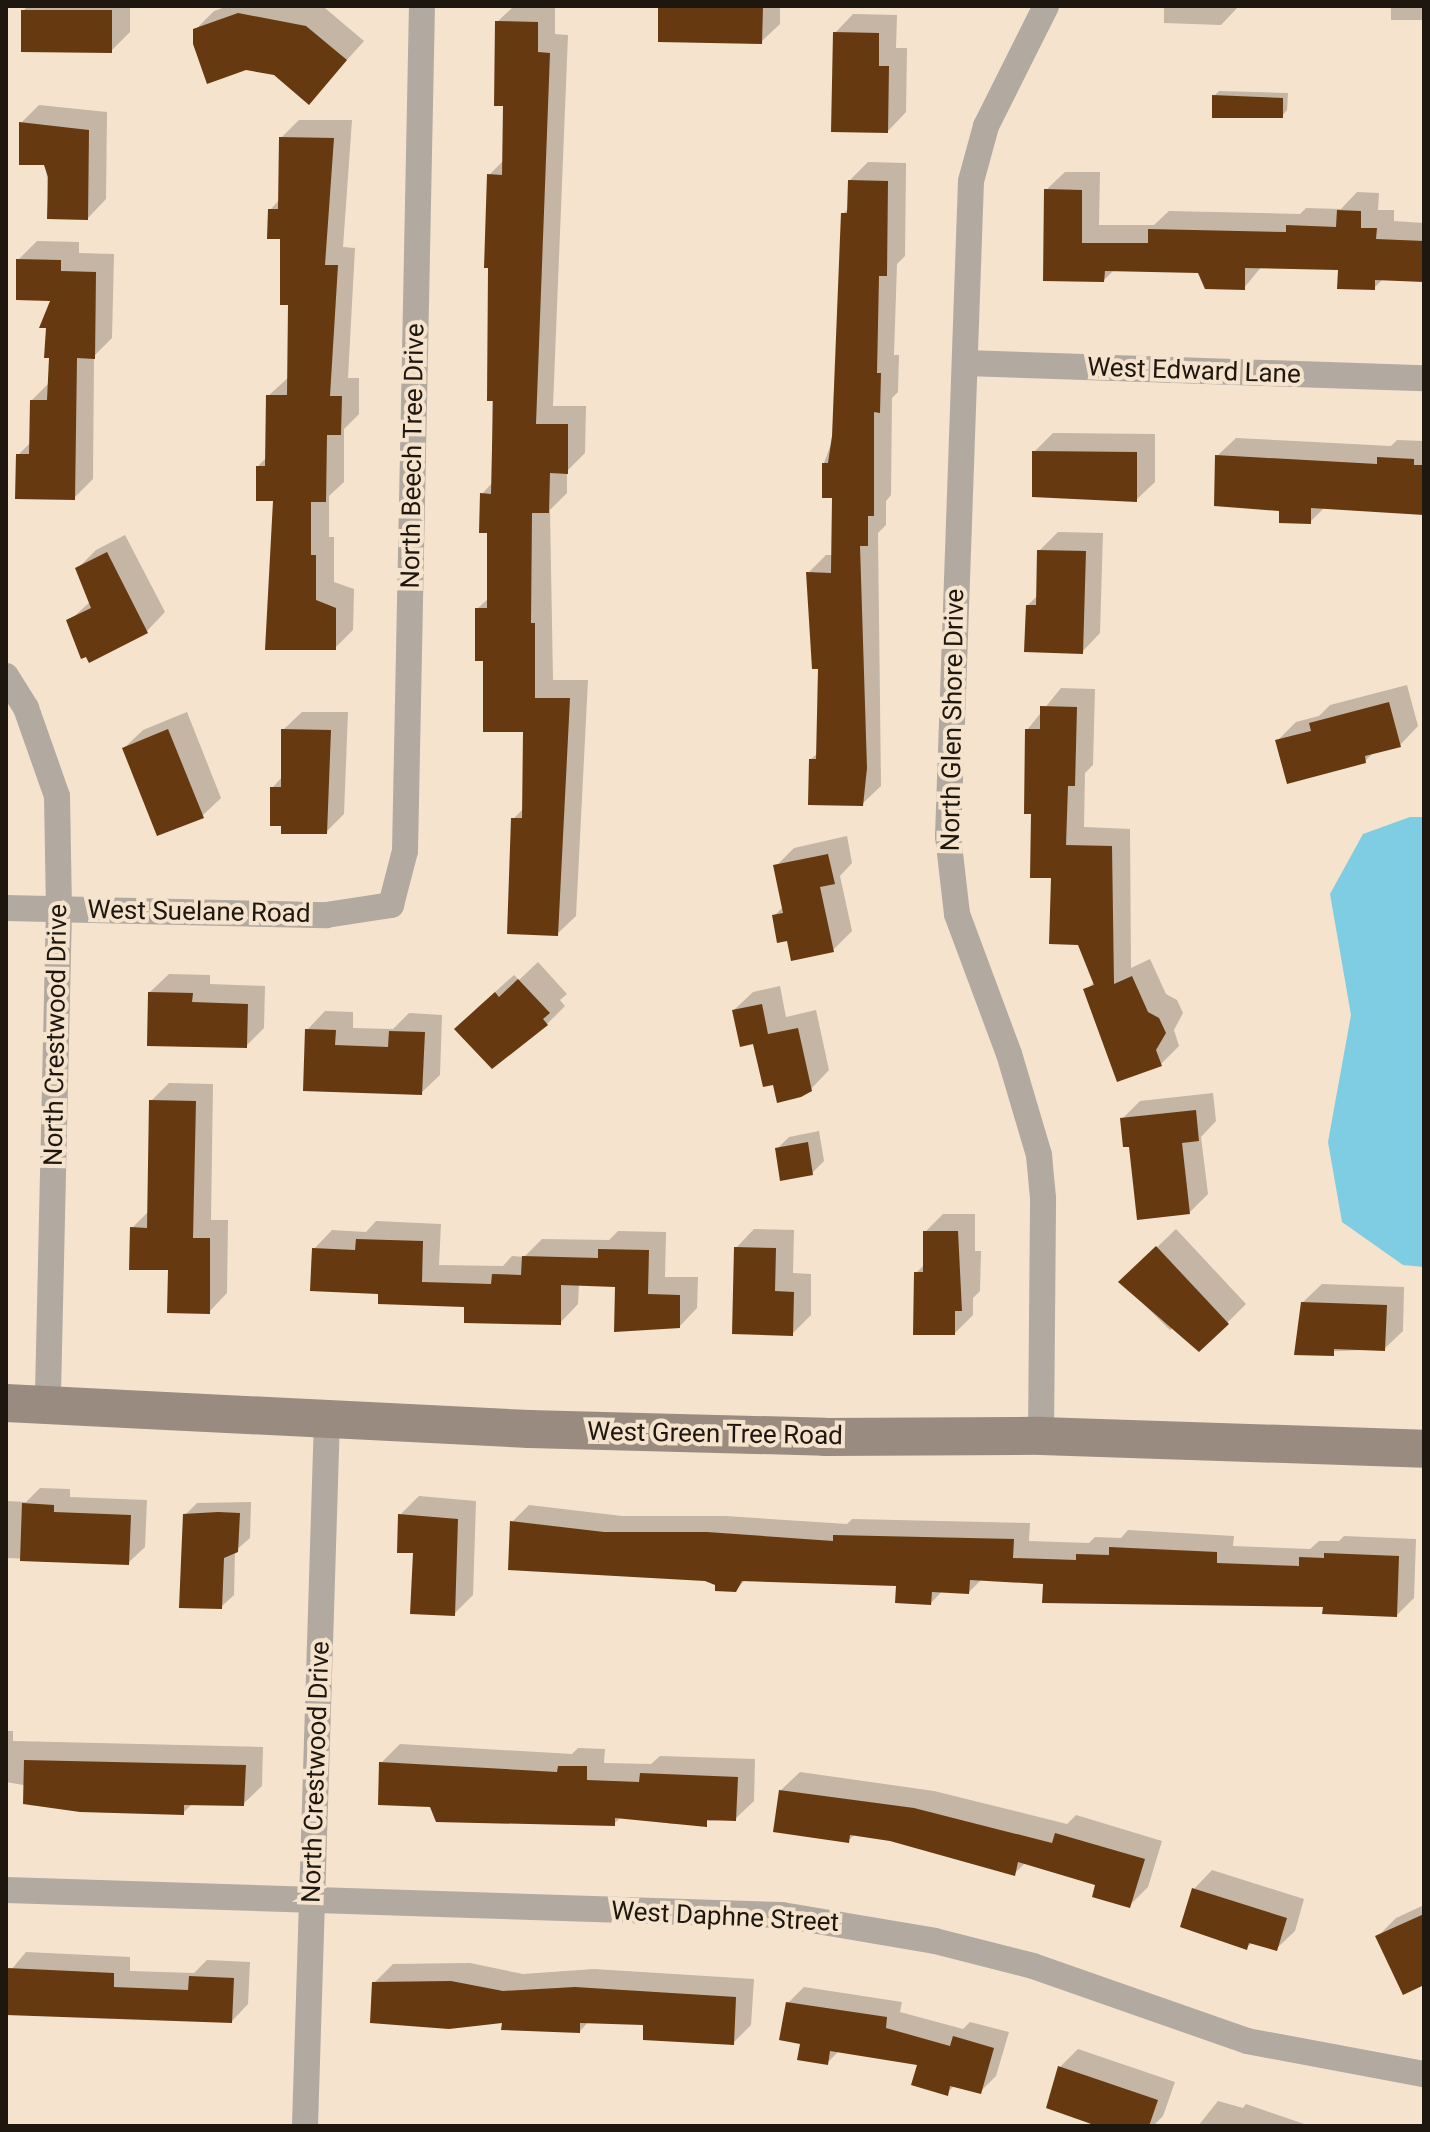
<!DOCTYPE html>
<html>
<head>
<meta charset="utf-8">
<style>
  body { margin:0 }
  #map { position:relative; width:1430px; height:2132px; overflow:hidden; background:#f5e3cd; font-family:Roboto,sans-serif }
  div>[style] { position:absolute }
  .water>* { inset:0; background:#7ecde3 }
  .shadow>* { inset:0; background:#0003 }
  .building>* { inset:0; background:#663910 }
  .street>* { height:26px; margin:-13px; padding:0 13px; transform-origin:13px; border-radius:13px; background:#b2a9a1 }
  .secondary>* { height:38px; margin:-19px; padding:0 19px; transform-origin:19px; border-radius:19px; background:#998b7f }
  span { translate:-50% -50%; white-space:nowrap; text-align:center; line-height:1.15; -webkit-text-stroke:8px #f5e3cd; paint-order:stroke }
  .street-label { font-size:26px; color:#1e1710 }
  .frame { position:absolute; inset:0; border:8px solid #1e1710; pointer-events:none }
</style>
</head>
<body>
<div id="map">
  <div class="water">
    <div style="clip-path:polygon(1410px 817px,1424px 817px,1424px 1267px,1403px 1265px,1342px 1222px,1328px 1142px,1351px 1015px,1330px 894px,1363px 834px)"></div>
  </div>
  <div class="shadow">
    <div style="clip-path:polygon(28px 6px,130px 6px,130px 32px,111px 51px,23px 11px)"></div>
    <div style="clip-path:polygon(228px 6px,325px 8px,364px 41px,309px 102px,275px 73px,195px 30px,214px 11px)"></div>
    <div style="clip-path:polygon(514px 6px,555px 6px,555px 34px,568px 35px,553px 406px,586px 406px,585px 453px,567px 471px,567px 493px,550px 510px,553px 680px,588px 680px,576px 916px,557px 934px,513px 819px,524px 808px,525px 730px,485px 659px,477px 609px,489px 598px,489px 532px,482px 494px,493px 482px,489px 175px,504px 160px,505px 104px,497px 22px)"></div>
    <div style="clip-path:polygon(660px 6px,780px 6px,780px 24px,761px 42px)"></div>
    <div style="clip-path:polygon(1164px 6px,1239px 6px,1221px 25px,1164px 23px)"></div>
    <div style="clip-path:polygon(1391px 6px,1424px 6px,1424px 20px,1391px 20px)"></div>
    <div style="clip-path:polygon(853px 14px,897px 15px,896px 48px,907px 48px,906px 112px,888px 131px,835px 33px)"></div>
    <div style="clip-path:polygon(1219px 91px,1288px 93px,1287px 110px,1282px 116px,1214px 96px)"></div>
    <div style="clip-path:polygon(39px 105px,107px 112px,106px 199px,88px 218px,49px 217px,46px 163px,21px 123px)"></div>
    <div style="clip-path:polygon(299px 120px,352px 120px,343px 247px,355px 248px,348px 378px,359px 378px,359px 414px,344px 429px,344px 482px,329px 496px,329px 537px,334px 537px,334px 582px,354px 589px,353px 630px,335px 648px,258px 466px,267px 457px,268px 396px,289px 377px,290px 303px,282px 237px,270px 210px,280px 199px,281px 138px)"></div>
    <div style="clip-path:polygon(868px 162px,906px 163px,905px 256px,897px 264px,894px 355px,899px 355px,898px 392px,892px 398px,891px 495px,886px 501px,886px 525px,878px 533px,881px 786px,862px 804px,811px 759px,818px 753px,820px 667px,808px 573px,826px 555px,833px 555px,834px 496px,824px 463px,834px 436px,843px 214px,849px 208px,850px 180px)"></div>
    <div style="clip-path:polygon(1065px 172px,1100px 172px,1099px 225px,1154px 225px,1169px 211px,1300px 214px,1306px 208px,1341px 209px,1357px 192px,1379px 193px,1378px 210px,1394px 210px,1394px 221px,1424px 223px,1424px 280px,1383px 279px,1374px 288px,1340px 268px,1262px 266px,1244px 288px,1200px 272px,1115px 269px,1104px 280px,1046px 190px)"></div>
    <div style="clip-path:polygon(37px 241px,79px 242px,79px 253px,114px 254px,112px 338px,94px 356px,93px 479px,74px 498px,18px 455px,31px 442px,32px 400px,49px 383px,53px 299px,18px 260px)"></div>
    <div style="clip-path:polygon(1053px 433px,1155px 434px,1155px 482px,1136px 500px,1034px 452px)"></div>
    <div style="clip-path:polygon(1236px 438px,1391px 446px,1397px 440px,1424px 441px,1424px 511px,1325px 507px,1310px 522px,1281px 509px,1217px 456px)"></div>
    <div style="clip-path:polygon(1058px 532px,1103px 533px,1100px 633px,1082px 652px,1028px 605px,1038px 595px,1039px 551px)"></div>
    <div style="clip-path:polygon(125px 535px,165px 612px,147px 631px,90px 661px,69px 621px,91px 601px,77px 569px,96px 550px)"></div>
    <div style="clip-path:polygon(1407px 685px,1418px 726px,1400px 745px,1375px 751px,1365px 761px,1277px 741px,1296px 722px,1319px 716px,1330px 705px)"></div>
    <div style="clip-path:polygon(1061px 688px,1095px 689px,1093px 765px,1085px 773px,1084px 827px,1130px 829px,1131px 968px,1150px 959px,1166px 994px,1177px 1000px,1183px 1013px,1174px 1030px,1179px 1046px,1161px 1064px,1086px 990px,1095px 981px,1033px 812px,1027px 730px)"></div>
    <div style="clip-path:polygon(187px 712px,221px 798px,202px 816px,124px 748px,143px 730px)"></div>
    <div style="clip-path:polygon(302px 712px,348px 712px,344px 814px,326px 832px,272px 788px,283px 776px,283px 730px)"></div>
    <div style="clip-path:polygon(847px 836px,852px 863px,840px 876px,852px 931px,833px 950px,788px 939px,774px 916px,784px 906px,776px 866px,794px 848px)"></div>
    <div style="clip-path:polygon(538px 962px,567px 994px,560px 1000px,565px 1006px,547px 1024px,475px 1010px,514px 975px,519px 980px)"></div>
    <div style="clip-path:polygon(169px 974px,210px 975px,210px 984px,265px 986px,264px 1028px,246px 1046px,150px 992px)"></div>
    <div style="clip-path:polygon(780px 986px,786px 1017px,816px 1010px,829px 1070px,811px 1089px,774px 1083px,734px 1010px,753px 992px)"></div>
    <div style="clip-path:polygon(325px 1011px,353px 1012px,353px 1028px,393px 1029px,409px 1013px,442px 1015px,440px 1075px,421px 1093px,307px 1030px)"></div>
    <div style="clip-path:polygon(169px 1083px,213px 1084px,211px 1220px,228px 1220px,227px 1293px,209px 1312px,132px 1228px,149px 1211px,151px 1101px)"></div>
    <div style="clip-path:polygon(1213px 1093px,1216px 1121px,1201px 1137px,1208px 1194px,1190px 1212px,1131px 1144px,1122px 1119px,1140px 1101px)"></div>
    <div style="clip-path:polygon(819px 1131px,824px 1161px,812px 1173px,777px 1149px,789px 1137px)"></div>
    <div style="clip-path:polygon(943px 1214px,975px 1214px,975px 1251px,981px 1251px,980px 1291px,973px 1298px,973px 1315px,955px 1333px,916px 1273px,925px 1264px,925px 1232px)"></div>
    <div style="clip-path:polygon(376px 1221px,441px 1224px,439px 1265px,503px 1266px,512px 1256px,524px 1257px,542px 1239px,609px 1240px,618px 1231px,666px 1232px,665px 1277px,698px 1277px,697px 1308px,679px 1327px,617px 1285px,579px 1284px,578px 1304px,560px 1323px,380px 1292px,314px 1249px,332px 1230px,366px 1232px)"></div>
    <div style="clip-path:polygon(754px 1229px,794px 1230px,793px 1273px,811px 1274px,811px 1315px,792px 1334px,736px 1248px)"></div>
    <div style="clip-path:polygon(1176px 1229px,1246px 1304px,1227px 1323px,1176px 1325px,1170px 1330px,1121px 1282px)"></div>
    <div style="clip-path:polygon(1322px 1284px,1404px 1287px,1403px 1331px,1384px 1349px,1296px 1353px,1303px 1302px)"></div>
    <div style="clip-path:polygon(40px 1488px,70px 1489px,70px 1497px,147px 1500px,145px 1547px,128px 1563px,6px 1558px,6px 1501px,26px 1502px)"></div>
    <div style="clip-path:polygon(419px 1496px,476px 1501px,473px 1595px,454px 1614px,400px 1515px)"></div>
    <div style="clip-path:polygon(251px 1502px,250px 1538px,235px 1551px,234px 1595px,221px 1607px,185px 1515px,197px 1503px)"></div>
    <div style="clip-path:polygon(529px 1505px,622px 1516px,726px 1516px,847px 1524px,852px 1519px,1030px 1523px,1029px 1541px,1089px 1543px,1095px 1537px,1121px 1538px,1128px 1530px,1234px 1536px,1233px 1546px,1310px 1549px,1319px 1541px,1339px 1541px,1344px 1536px,1416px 1539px,1414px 1598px,1397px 1615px,1325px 1605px,982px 1579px,969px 1592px,943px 1590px,931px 1603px,898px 1585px,746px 1579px,736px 1590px,512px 1522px)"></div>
    <div style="clip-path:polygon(6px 1731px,13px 1731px,13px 1741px,263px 1747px,262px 1786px,243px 1804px,193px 1803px,183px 1813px,6px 1782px)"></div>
    <div style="clip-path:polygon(400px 1744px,572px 1754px,578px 1748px,605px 1749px,604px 1763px,651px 1764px,660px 1756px,755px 1759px,754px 1801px,735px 1819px,673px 1824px,622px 1816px,614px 1824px,431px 1805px,381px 1763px)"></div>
    <div style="clip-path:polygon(800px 1772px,934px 1791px,1067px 1824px,1076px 1815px,1162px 1841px,1148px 1887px,1129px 1906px,1098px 1884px,1026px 1862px,1014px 1874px,890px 1839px,855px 1834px,848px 1841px,781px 1790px)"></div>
    <div style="clip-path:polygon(1212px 1870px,1304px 1899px,1295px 1931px,1276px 1949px,1253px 1942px,1246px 1948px,1194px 1889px)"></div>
    <div style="clip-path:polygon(1424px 1905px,1424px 1983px,1378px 1936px,1396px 1918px)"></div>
    <div style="clip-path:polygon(26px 1952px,130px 1957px,130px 1971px,194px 1973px,207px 1960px,250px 1962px,248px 2004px,232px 2021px,6px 2013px,6px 1976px)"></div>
    <div style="clip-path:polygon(470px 1963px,523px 1974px,594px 1969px,754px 1979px,751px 2025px,733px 2043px,646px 2023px,589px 2021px,580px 2031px,504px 2021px,372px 2022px,374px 1983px,393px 1964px)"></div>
    <div style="clip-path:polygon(804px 1987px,902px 2002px,900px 2012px,963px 2029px,970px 2022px,1009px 2032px,996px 2076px,980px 2092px,955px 2085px,947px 2093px,919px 2064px,840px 2050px,827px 2063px,803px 2042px,788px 2003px)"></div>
    <div style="clip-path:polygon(1078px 2049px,1175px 2082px,1163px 2116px,1153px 2126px,1091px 2126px,1060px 2067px)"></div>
    <div style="clip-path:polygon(1218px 2101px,1243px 2108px,1246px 2104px,1310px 2126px,1198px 2126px)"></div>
  </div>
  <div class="building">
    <div style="clip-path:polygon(658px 6px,763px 6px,762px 44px,658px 42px)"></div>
    <div style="clip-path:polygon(21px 10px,112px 10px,112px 53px,21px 52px)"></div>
    <div style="clip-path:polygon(238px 13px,306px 26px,347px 60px,309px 105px,274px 75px,246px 70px,207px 84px,193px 44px,193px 29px)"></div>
    <div style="clip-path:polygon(495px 21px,538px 22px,538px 52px,550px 53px,536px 424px,568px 424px,568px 474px,550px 473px,549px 513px,532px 513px,531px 623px,535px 623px,535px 698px,570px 698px,558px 936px,507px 934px,511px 818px,522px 818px,523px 732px,483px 732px,483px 661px,475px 661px,475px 608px,487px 608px,487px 533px,479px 533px,480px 493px,491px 494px,493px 401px,487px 401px,488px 268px,484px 268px,487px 174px,502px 175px,503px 106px,494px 106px)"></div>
    <div style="clip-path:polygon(833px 32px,879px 33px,879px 66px,889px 66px,888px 133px,831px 132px)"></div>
    <div style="clip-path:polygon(1212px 95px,1283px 98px,1283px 118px,1212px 118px)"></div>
    <div style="clip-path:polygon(19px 122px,89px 130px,88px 220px,47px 219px,48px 177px,44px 165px,19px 165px)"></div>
    <div style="clip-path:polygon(279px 137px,334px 138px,325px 265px,338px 265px,330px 396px,342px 396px,341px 435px,327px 435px,326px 502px,311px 502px,311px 555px,316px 555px,316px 600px,336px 608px,336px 650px,265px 650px,273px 501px,256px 501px,256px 466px,265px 466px,266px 395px,287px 395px,288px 305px,280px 305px,280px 239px,267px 239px,268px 209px,278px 209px)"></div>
    <div style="clip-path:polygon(848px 180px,888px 181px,887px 276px,879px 276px,877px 373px,881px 373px,880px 413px,874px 412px,874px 516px,868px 516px,868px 546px,860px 546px,867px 768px,863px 806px,808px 805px,809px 759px,816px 759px,818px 669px,812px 669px,806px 572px,831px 573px,832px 498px,822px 498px,822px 463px,828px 463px,832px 436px,841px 213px,847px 213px)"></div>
    <div style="clip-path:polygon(1044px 189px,1082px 190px,1082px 243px,1148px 243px,1148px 229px,1286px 232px,1286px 225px,1336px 227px,1337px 210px,1361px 211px,1361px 228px,1377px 228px,1376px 239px,1424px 241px,1424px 282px,1375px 280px,1375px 290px,1337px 289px,1338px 270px,1245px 268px,1245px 290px,1205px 289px,1198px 273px,1105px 271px,1104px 282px,1043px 281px)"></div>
    <div style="clip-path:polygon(16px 259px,61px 260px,61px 271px,96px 272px,95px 359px,77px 358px,75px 500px,15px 499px,16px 454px,29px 454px,30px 400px,47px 400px,49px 358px,44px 358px,46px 328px,39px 328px,50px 301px,16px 300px)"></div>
    <div style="clip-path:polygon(1032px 451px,1137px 452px,1137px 502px,1032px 497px)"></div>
    <div style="clip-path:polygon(1215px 455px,1377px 464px,1377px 457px,1414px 459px,1414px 465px,1424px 465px,1424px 515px,1311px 508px,1311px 524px,1279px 523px,1279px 511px,1214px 506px)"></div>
    <div style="clip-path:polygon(1037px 550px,1086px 551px,1083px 654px,1024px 652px,1026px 605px,1036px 605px)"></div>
    <div style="clip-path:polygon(107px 552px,148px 633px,89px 663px,86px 657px,81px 659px,66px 620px,91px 608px,75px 568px)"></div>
    <div style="clip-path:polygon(1389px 702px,1401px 747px,1365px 756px,1366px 763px,1287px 784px,1275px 740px,1311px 731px,1309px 723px)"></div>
    <div style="clip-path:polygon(1040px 706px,1077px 707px,1075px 786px,1068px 786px,1066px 845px,1112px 846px,1114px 984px,1132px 976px,1148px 1012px,1159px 1018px,1166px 1033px,1156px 1050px,1162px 1066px,1117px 1082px,1083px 989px,1094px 985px,1078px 945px,1049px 944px,1051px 878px,1030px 878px,1031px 814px,1024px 814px,1025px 729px,1040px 729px)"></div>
    <div style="clip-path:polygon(168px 729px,204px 818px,157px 836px,122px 748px)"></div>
    <div style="clip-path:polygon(281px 729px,331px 730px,327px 834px,281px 834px,281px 826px,270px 826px,270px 787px,281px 787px)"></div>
    <div style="clip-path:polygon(828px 854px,835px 884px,820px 887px,834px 952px,791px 961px,787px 941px,777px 943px,772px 915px,783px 913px,773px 865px)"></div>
    <div style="clip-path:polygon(518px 979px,550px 1013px,543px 1019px,548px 1025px,492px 1069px,454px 1029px,495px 992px,499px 997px)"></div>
    <div style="clip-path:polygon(148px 992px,193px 993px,192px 1002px,248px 1004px,247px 1048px,147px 1046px)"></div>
    <div style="clip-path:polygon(762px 1004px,768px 1034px,798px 1028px,812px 1091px,801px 1097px,777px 1103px,773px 1085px,763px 1087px,753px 1044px,740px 1047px,732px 1010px)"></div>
    <div style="clip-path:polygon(305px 1029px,336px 1030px,335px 1045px,388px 1047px,389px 1031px,425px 1032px,422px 1095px,303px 1091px)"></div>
    <div style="clip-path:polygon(149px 1100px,196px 1101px,193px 1238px,210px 1238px,210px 1314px,167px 1313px,168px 1270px,129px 1270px,130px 1227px,147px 1228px)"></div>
    <div style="clip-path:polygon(1196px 1110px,1199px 1141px,1182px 1143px,1190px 1214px,1137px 1220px,1129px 1147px,1123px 1147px,1120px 1118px)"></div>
    <div style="clip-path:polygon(808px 1142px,813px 1175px,780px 1181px,775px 1148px)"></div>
    <div style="clip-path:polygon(923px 1231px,958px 1231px,962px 1311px,955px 1311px,955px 1335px,913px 1335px,914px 1272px,923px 1272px)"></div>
    <div style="clip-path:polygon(356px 1239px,423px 1241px,422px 1282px,491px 1284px,492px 1274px,521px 1275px,522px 1256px,598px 1258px,598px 1249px,649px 1250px,648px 1294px,680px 1295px,680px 1328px,614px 1332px,615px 1287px,561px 1285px,561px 1325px,464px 1323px,464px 1307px,378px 1304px,378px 1294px,310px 1291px,312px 1248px,355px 1250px)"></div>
    <div style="clip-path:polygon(1156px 1246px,1229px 1324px,1199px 1352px,1118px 1282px)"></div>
    <div style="clip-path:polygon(734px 1247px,776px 1248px,775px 1291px,794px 1292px,793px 1336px,732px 1334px)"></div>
    <div style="clip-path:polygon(1301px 1302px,1387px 1305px,1385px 1351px,1334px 1349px,1334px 1356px,1294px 1355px)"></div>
    <div style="clip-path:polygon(22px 1503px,54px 1505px,54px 1512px,131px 1515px,129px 1565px,20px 1561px)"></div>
    <div style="clip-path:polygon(218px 1512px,240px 1513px,238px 1552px,224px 1558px,222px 1609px,179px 1608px,183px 1514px)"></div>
    <div style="clip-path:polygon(398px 1514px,458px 1519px,455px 1616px,410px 1614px,413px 1553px,397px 1553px)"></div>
    <div style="clip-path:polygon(510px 1521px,604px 1532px,707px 1532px,833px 1541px,833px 1535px,1014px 1539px,1013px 1558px,1076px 1560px,1076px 1554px,1109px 1555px,1109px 1547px,1217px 1552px,1217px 1563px,1299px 1566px,1299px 1557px,1324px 1558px,1324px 1553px,1399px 1556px,1397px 1617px,1322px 1614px,1323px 1607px,1042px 1603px,1043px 1584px,970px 1580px,969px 1594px,932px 1592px,931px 1605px,895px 1603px,896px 1586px,742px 1581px,736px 1592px,715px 1591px,715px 1585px,705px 1581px,508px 1570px)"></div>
    <div style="clip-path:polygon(24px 1760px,246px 1765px,244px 1806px,184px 1805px,184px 1815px,80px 1812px,23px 1804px)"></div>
    <div style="clip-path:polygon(379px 1762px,557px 1772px,558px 1766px,587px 1766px,587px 1780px,639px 1782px,640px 1773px,738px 1777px,736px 1821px,707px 1820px,707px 1827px,615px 1818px,615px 1826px,436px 1822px,430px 1807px,378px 1805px)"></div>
    <div style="clip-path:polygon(779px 1790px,914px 1808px,1052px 1843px,1055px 1833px,1145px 1859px,1130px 1908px,1092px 1897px,1095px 1885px,1018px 1862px,1015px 1876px,890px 1841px,850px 1835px,849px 1843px,773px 1832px)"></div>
    <div style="clip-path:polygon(1192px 1888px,1287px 1918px,1277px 1951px,1249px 1943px,1247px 1950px,1180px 1927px)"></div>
    <div style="clip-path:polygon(1424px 1914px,1424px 1985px,1403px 1995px,1375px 1936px)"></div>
    <div style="clip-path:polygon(7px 1968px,114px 1973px,114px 1987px,188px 1990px,189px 1976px,234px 1978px,232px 2023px,6px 2015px)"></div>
    <div style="clip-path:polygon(451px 1981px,503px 1991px,575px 1987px,736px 1997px,734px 2045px,643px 2040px,643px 2025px,580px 2023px,580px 2033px,501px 2030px,502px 2023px,449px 2029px,370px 2023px,372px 1982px)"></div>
    <div style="clip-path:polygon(786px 2002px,887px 2017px,886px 2028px,950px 2046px,953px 2036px,994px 2048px,981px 2094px,950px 2086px,948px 2096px,911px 2085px,917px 2065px,830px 2051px,828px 2065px,797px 2060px,800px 2044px,779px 2040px)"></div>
    <div style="clip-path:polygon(1058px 2066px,1158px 2100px,1149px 2126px,1097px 2126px,1046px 2108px)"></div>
  </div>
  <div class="street">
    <div style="left:965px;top:363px;width:459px;rotate:1.9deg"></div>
    <div style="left:6px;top:676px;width:38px;rotate:58deg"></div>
    <div style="left:26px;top:708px;width:93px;rotate:70.6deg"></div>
    <div style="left:57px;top:796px;width:113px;rotate:89deg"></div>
    <div style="left:59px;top:909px;width:496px;rotate:91.3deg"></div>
    <div style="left:6px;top:908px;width:320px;rotate:1.3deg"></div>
    <div style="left:326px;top:915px;width:66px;rotate:-8.7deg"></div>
    <div style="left:391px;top:905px;width:56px;rotate:-75.5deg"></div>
    <div style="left:405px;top:851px;width:845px;rotate:-88.85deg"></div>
    <div style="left:1041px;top:1436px;width:238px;rotate:-89.5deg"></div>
    <div style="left:1043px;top:1198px;width:43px;rotate:-95.3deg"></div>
    <div style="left:1039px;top:1155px;width:105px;rotate:-106.5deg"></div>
    <div style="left:1009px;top:1054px;width:149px;rotate:-110.4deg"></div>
    <div style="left:957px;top:914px;width:79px;rotate:-96.6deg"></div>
    <div style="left:948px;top:836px;width:655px;rotate:-87.99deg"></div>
    <div style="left:971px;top:181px;width:57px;rotate:-74.7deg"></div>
    <div style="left:986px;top:126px;width:134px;rotate:-63.4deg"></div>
    <div style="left:6px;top:1890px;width:776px;rotate:1.85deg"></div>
    <div style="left:782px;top:1915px;width:155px;rotate:9.6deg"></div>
    <div style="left:935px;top:1941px;width:101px;rotate:14.3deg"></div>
    <div style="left:1033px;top:1966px;width:227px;rotate:19.3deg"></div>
    <div style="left:1247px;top:2041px;width:180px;rotate:10.6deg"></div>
    <div style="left:305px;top:2126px;width:708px;rotate:-88.22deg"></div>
  </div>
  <div class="secondary">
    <div style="left:6px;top:1403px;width:524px;rotate:2.85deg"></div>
    <div style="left:529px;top:1429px;width:296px;rotate:1.5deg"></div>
    <div style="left:825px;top:1437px;width:216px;rotate:-0.3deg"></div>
    <div style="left:1041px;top:1436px;width:383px;rotate:1.9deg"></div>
  </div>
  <div class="street-label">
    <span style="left:1194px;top:371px;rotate:2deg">West Edward Lane</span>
    <span style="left:413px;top:456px;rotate:-89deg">North Beech Tree Drive</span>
    <span style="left:953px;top:720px;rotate:-89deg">North Glen Shore Drive</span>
    <span style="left:199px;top:912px;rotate:1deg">West Suelane Road</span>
    <span style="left:56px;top:1035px;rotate:-89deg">North Crestwood Drive</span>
    <span style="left:715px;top:1434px;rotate:1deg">West Green Tree Road</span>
    <span style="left:316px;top:1772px;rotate:-88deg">North Crestwood Drive</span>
    <span style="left:725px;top:1917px;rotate:3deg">West Daphne Street</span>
  </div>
  <div class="frame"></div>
</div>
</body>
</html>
